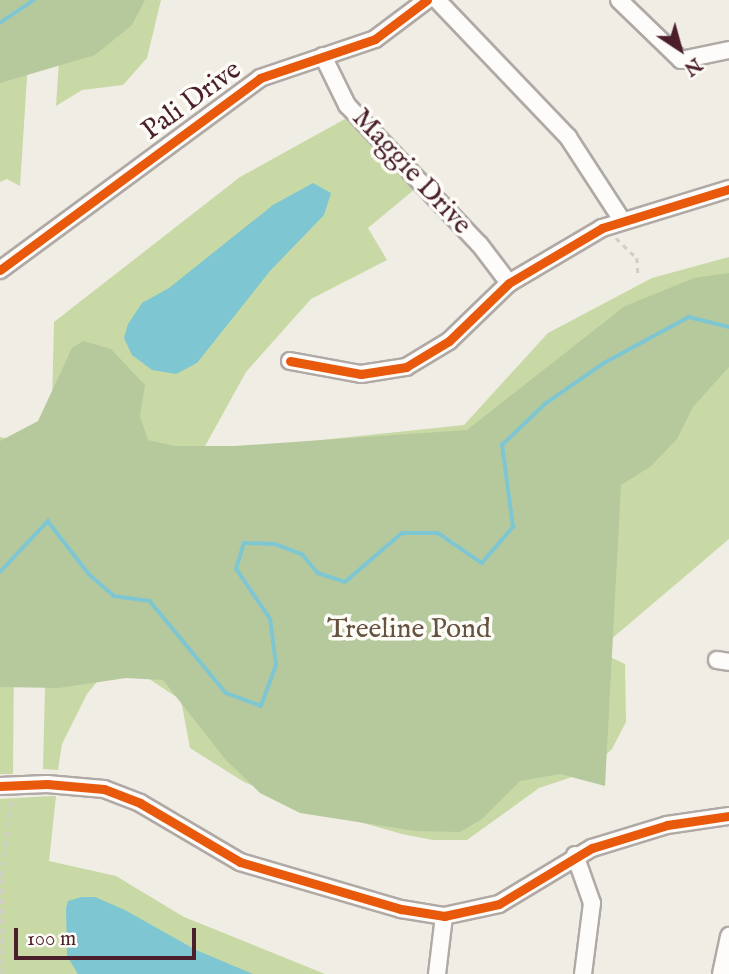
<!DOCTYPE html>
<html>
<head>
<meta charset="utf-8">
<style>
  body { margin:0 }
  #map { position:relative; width:729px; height:974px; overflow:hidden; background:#f0ede4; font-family:"IM FELL English",serif }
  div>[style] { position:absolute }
  .green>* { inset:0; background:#c8d9a5 }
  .forest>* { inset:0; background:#b6c99d }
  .water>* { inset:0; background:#7fc6d3 }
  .stream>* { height:3.5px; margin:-1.75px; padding:0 1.75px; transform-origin:1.75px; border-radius:1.75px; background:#7fc6d3 }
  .path>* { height:2.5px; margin-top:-1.25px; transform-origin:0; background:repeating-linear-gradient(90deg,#d1cdcb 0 5px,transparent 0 10px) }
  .roads { filter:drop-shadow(2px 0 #b0a9a5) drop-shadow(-2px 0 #b0a9a5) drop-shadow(0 2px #b0a9a5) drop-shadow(0 -2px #b0a9a5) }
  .minor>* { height:16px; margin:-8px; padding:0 8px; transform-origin:8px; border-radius:8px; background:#fdfcfb }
  .cycleway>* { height:9px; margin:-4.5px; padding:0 4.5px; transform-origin:4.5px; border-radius:4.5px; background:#e8590c }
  span { translate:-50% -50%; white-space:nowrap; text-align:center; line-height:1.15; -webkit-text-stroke:7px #fdfcf7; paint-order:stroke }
  .street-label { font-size:28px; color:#4a1f2b }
  .park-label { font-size:28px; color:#665240 }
  .north { position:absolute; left:645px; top:14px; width:70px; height:70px; -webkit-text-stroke:5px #fdfcf7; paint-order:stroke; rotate:144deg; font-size:19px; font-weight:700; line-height:28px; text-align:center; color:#4a1f2b }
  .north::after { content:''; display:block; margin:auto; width:24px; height:32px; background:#4a1f2b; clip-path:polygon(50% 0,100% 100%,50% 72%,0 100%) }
  .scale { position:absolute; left:14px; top:928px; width:182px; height:32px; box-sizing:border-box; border:4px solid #4a1f2b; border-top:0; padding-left:9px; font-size:21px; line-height:24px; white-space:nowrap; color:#4a1f2b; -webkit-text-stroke:5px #fdfcf7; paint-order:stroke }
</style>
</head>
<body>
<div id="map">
  <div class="green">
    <div style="clip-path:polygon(0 0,32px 0,20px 186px,7px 179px,0 182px)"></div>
    <div style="clip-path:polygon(63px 0,161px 0,147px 58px,123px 85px,82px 90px,56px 106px)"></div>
    <div style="clip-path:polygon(345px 119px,415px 189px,368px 228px,387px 260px,311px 299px,246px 372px,204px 448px,216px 451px,464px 425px,548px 333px,652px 278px,729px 257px,729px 539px,609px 641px,608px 656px,625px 664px,626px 722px,612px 749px,587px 772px,539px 788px,467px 840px,433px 840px,402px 834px,303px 806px,244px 782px,190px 748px,181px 700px,134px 669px,101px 677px,87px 694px,62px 744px,58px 770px,43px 769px,54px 322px,240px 177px)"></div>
    <div style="clip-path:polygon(0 437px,16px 440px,13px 774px,0 774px)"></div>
    <div style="clip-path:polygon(51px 796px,56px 796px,49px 861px,116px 876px,184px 917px,325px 974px,0 974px,0 799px)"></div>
  </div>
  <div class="forest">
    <div style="clip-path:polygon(0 0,145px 0,132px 25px,95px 55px,0 83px)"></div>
    <div style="clip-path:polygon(729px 273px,729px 367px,693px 407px,677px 439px,650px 467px,621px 485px,605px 786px,560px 774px,520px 781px,482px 819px,460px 832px,416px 831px,300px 813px,260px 793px,225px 759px,163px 680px,126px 678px,59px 688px,0 687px,0 441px,38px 421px,72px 348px,83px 341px,111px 349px,145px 385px,140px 416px,148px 440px,175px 446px,235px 446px,467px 430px,625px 306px,694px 278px)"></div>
  </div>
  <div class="water">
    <div style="clip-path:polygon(313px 183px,331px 193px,324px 215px,270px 271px,197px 363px,176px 374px,152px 370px,132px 355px,124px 338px,128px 324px,142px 303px,169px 288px,273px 205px)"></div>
    <div style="clip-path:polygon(82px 897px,95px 897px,125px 910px,196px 950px,253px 974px,78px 974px,67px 956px,66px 908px,68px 901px)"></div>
  </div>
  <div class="stream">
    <div style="left:0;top:23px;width:41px;rotate:-34.1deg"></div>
    <div style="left:0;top:572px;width:70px;rotate:-46.7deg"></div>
    <div style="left:48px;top:521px;width:67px;rotate:52.3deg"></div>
    <div style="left:89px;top:574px;width:33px;rotate:41deg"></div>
    <div style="left:114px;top:596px;width:36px;rotate:8deg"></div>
    <div style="left:150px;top:601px;width:119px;rotate:50.4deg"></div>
    <div style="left:226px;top:693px;width:37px;rotate:20deg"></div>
    <div style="left:261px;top:706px;width:44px;rotate:-69.9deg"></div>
    <div style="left:276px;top:665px;width:46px;rotate:-97.4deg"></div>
    <div style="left:270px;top:619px;width:60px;rotate:-124.2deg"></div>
    <div style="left:236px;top:569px;width:27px;rotate:-73deg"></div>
    <div style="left:244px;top:543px;width:31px;rotate:2deg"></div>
    <div style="left:275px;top:544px;width:30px;rotate:21deg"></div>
    <div style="left:303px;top:555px;width:23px;rotate:50deg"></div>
    <div style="left:318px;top:573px;width:28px;rotate:18deg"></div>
    <div style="left:345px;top:582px;width:75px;rotate:-40.7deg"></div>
    <div style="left:402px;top:533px;width:36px"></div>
    <div style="left:438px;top:533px;width:53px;rotate:34.3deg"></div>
    <div style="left:482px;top:563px;width:48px;rotate:-49.3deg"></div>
    <div style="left:513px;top:527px;width:83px;rotate:-97.6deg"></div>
    <div style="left:502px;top:445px;width:59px;rotate:-43.6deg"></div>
    <div style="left:545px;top:404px;width:72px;rotate:-34.8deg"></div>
    <div style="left:604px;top:363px;width:97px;rotate:-28.4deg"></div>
    <div style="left:689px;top:317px;width:41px;rotate:14deg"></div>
  </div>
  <div class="path">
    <div style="left:616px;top:238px;width:29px;rotate:44deg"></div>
    <div style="left:637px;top:258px;width:15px;rotate:86deg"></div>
    <div style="left:2px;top:974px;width:98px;rotate:-90.6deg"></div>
    <div style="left:1px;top:876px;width:77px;rotate:-81.8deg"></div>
  </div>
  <div class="roads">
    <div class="minor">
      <div style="left:437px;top:0;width:190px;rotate:46.3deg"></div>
      <div style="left:568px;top:137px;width:99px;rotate:57deg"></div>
      <div style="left:619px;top:0;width:86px;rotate:44.1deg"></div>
      <div style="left:681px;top:60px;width:49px;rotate:-11.8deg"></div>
      <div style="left:323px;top:56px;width:55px;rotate:63.9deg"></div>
      <div style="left:347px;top:105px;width:193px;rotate:46.5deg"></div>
      <div style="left:480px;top:245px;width:48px;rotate:52.7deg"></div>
      <div style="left:0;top:270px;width:323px;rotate:-36.4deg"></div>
      <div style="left:260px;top:78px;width:121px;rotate:-18.7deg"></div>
      <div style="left:375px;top:39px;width:65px;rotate:-36.9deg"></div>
      <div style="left:290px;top:361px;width:72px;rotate:10.4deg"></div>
      <div style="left:361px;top:374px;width:46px;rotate:-8.8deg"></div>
      <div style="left:406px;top:367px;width:50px;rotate:-31.2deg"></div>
      <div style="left:449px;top:341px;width:83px;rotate:-44deg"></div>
      <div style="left:509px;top:283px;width:108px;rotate:-30.6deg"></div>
      <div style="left:602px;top:228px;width:133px;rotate:-17.1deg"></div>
      <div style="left:717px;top:660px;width:12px;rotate:9deg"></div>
      <div style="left:0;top:786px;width:47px;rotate:-2.4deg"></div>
      <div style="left:47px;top:784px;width:57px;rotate:5deg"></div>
      <div style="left:104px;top:789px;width:39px;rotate:21deg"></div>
      <div style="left:140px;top:803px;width:116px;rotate:30.5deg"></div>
      <div style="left:240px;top:862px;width:168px;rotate:16.3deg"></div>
      <div style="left:401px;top:909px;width:44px;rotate:9.2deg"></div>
      <div style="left:444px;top:916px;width:56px;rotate:-12.3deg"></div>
      <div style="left:499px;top:904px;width:109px;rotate:-31.1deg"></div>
      <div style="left:592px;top:848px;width:78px;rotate:-17deg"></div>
      <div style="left:667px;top:825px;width:63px;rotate:-8.3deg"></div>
      <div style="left:575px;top:855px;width:51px;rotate:70.5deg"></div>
      <div style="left:592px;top:903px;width:72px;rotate:97.2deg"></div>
      <div style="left:437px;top:974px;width:58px;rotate:-83.1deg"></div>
      <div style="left:721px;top:974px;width:39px;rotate:-78deg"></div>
    </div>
  </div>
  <div class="cycleway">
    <div style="left:0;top:270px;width:323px;rotate:-36.4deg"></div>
    <div style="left:260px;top:78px;width:121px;rotate:-18.7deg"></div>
    <div style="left:375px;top:39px;width:65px;rotate:-36.9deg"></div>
    <div style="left:290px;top:361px;width:72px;rotate:10.4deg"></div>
    <div style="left:361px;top:374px;width:46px;rotate:-8.8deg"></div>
    <div style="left:406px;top:367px;width:50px;rotate:-31.2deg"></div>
    <div style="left:449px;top:341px;width:83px;rotate:-44deg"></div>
    <div style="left:509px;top:283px;width:108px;rotate:-30.6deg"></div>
    <div style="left:602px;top:228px;width:133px;rotate:-17.1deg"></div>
    <div style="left:0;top:786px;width:47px;rotate:-2.4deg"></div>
    <div style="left:47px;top:784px;width:57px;rotate:5deg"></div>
    <div style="left:104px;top:789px;width:39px;rotate:21deg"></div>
    <div style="left:140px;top:803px;width:116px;rotate:30.5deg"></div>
    <div style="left:240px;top:862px;width:168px;rotate:16.3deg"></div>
    <div style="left:401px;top:909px;width:44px;rotate:9.2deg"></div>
    <div style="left:444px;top:916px;width:56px;rotate:-12.3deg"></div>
    <div style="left:499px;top:904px;width:109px;rotate:-31.1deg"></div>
    <div style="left:592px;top:848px;width:78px;rotate:-17deg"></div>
    <div style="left:667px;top:825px;width:63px;rotate:-8.3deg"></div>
  </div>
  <div class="street-label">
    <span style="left:192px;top:101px;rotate:-36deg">Pali Drive</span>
    <span style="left:411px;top:172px;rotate:47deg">Maggie Drive</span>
  </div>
  <div class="park-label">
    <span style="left:409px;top:630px">Treeline Pond</span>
  </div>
  <div class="north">N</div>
  <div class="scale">100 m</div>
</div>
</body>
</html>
